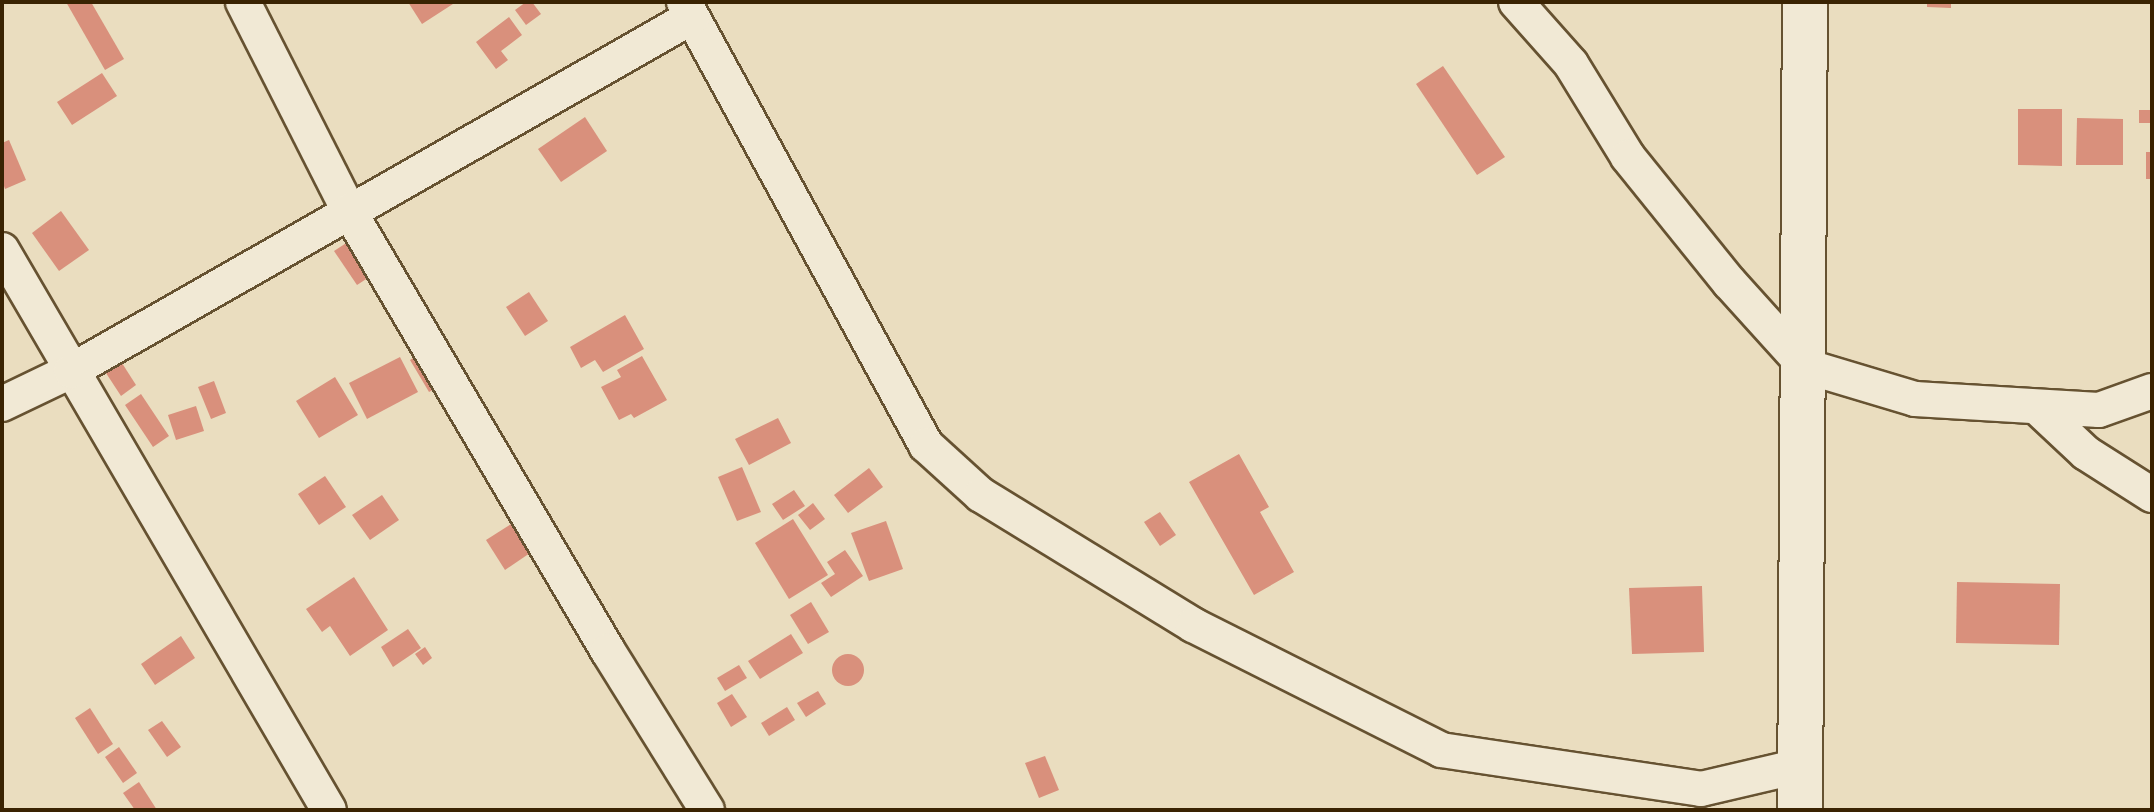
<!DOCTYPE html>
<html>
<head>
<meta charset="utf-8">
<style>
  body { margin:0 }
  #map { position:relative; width:2154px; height:812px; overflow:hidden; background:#eaddbf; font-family:Vollkorn,serif }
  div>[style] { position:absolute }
  .building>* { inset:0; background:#d9907c }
  .round { border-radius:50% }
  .roads { filter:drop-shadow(2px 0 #665231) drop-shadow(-2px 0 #665231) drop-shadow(0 2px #665231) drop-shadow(0 -2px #665231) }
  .minor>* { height:34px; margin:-17px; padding:0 17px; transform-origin:17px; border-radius:17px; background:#f1e9d5 }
  .secondary>* { height:44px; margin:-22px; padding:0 22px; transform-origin:22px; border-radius:22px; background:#f1e9d5 }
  span { translate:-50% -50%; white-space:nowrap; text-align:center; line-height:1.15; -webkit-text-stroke:6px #f1e9d5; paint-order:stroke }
  .frame { position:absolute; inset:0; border:4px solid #3a2302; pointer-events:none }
</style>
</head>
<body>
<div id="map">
  <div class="building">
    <div style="clip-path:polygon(66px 2px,91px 2px,124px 59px,105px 70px)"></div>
    <div style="clip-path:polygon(408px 2px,456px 2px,422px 24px)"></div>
    <div style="clip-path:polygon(526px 2px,532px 2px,541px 14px,526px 25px,515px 10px)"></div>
    <div style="clip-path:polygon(1927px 2px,1951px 2px,1951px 8px,1927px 7px)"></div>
    <div style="clip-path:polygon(509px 17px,522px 35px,501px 51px,508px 60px,496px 69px,476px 42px)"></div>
    <div style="clip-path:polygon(1443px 66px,1505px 157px,1477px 175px,1416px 84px)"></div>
    <div style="clip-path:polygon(102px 73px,117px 96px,72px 125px,57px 102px)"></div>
    <div style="clip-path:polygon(2018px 109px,2062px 109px,2062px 166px,2018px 165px)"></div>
    <div style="clip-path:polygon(2139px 110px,2152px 110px,2152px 123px,2139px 123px)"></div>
    <div style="clip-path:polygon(585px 117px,607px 151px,561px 182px,538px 149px)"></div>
    <div style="clip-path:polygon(2077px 118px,2123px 119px,2123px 165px,2076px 165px)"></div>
    <div style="clip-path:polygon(9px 140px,26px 180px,5px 189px,2px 180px,2px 143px)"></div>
    <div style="clip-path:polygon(2146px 152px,2152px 152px,2152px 179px,2146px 179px)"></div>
    <div style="clip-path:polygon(61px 211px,89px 250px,59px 271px,32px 233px)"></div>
    <div style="clip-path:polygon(354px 238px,377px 272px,357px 285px,334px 251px)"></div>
    <div style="clip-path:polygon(529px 292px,548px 321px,525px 336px,506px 307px)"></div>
    <div style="clip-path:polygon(625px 315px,644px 349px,603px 372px,595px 360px,581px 368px,570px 347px)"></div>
    <div style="clip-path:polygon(423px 352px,442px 385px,429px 392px,410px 360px)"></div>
    <div style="clip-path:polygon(642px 356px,667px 400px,634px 418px,631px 414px,619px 420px,601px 387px,621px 377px,617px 370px)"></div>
    <div style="clip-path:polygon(400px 357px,418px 392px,367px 419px,349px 383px)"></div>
    <div style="clip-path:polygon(120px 360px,136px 385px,121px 396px,104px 370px)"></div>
    <div style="clip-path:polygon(335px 377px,358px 415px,319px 438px,296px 401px)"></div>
    <div style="clip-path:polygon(214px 381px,226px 413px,211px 419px,198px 387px)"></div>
    <div style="clip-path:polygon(141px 394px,169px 436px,153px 447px,125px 405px)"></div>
    <div style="clip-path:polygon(196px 406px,204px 431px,176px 440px,168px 415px)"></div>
    <div style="clip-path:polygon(778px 418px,791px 443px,749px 465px,735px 439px)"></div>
    <div style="clip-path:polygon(1239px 454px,1269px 507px,1260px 512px,1294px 572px,1254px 595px,1189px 482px)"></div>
    <div style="clip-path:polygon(742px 467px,761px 512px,737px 521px,718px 477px)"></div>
    <div style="clip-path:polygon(869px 468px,883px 487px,848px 513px,834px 495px)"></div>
    <div style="clip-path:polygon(325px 476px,346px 507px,319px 525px,298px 494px)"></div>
    <div style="clip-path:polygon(794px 490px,805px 506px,783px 520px,772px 504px)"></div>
    <div style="clip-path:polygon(382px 495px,399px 520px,370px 540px,352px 515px)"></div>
    <div style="clip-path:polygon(813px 503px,825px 519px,810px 530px,798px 515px)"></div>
    <div style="clip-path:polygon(1160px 512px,1176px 535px,1160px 546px,1144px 522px)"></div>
    <div style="clip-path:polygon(793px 519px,828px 575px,789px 599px,755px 543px)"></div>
    <div style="clip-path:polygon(886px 521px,903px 569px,869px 581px,851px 533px)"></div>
    <div style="clip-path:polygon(511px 524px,530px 553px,505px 570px,486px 540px)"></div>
    <div style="clip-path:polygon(845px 550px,863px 576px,831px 597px,821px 583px,835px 574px,827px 562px)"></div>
    <div style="clip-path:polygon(354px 577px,388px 630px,350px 656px,330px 626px,322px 632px,306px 609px)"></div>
    <div style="clip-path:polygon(1957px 582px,2060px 584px,2059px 645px,1956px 643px)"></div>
    <div style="clip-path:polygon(1702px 586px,1704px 652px,1632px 654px,1629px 588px)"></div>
    <div style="clip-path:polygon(811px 602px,829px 632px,808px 644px,790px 615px)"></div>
    <div style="clip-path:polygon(408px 629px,421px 648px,393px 667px,381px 647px)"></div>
    <div style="clip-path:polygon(791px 634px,803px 653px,760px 679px,748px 661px)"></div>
    <div style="clip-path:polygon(181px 636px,195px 658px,155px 685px,141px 664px)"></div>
    <div style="clip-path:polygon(425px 647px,432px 658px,423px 665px,415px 654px)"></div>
    <div class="round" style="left:832px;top:654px;width:32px;height:32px"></div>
    <div style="clip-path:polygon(739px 665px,747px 678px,725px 691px,717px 678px)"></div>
    <div style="clip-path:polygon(818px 691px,826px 704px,806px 717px,797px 703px)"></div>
    <div style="clip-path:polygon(732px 694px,747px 717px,731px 727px,717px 703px)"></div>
    <div style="clip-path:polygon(787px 707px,795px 720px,769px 736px,761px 723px)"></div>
    <div style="clip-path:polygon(90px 708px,113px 744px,98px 754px,75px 718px)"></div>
    <div style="clip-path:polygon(162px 721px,181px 747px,167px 757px,148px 730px)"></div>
    <div style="clip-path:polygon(119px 747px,137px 773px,123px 783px,105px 757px)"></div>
    <div style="clip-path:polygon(1045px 756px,1059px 790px,1039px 798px,1025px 763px)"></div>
    <div style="clip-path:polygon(139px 782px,157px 810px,135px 810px,123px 793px)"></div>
  </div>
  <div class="roads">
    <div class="minor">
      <div style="left:243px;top:2px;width:234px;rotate:63.1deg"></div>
      <div style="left:349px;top:211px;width:511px;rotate:59.52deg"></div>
      <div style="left:608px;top:651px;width:187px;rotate:58.1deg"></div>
      <div style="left:684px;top:2px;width:505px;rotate:61.35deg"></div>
      <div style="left:926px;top:445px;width:74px;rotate:42.3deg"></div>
      <div style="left:981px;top:495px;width:249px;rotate:31.5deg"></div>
      <div style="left:1193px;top:625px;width:278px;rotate:26.7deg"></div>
      <div style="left:1441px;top:750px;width:263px;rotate:8.5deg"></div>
      <div style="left:1701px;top:789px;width:101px;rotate:-13.2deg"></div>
      <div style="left:1516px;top:2px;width:83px;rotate:48.4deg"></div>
      <div style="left:1571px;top:64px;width:109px;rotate:58.5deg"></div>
      <div style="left:1628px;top:157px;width:161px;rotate:51.1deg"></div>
      <div style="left:1729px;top:282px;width:113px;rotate:47.9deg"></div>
      <div style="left:1805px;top:366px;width:115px;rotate:16.7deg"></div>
      <div style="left:1915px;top:399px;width:184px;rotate:3.4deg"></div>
      <div style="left:2099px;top:410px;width:56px;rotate:-19.7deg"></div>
      <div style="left:2px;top:250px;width:648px;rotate:59.72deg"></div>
      <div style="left:2px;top:404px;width:76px;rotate:-25.6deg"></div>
      <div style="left:71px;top:371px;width:715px;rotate:-29.69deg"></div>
      <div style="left:2037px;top:407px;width:67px;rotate:43.2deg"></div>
      <div style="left:2086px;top:453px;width:78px;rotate:32.5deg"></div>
    </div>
    <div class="secondary">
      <div style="left:1800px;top:810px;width:808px;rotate:-89.65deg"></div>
    </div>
  </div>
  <div class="frame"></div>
</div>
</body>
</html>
